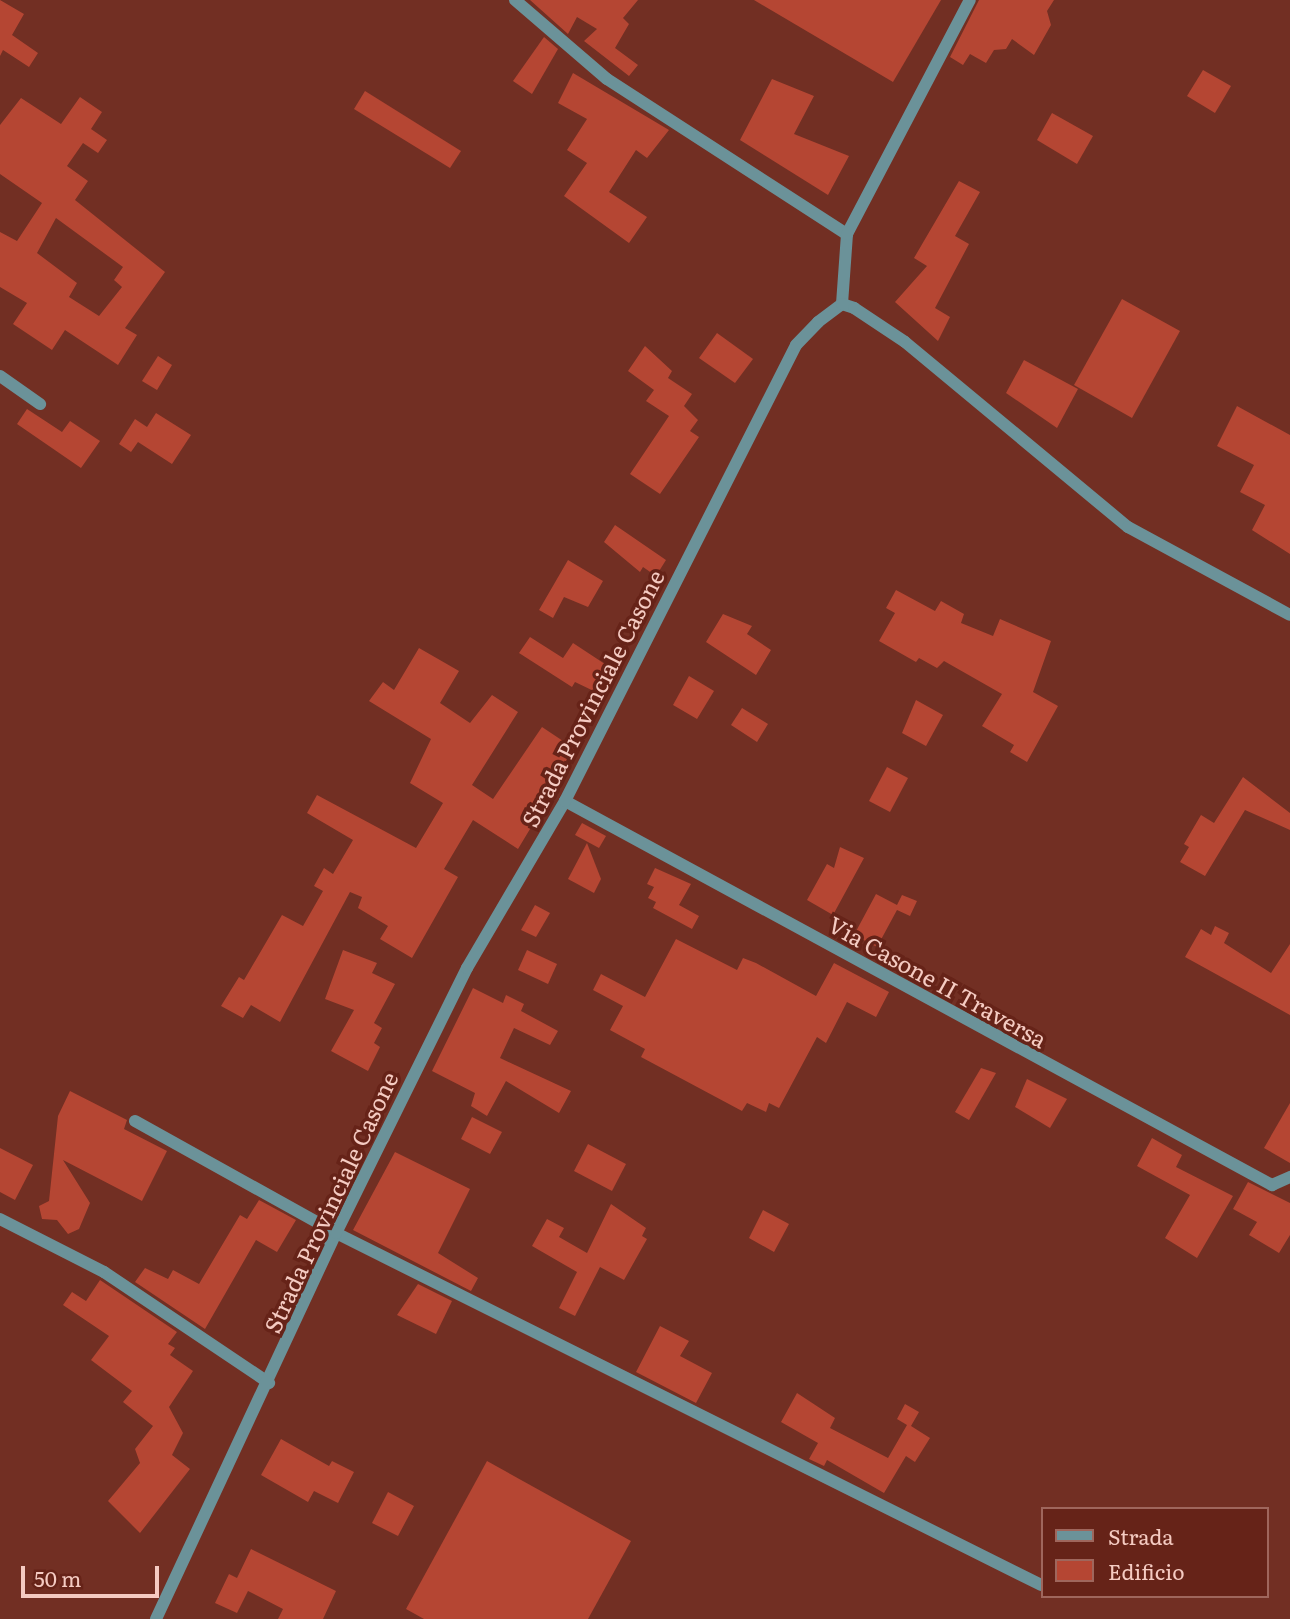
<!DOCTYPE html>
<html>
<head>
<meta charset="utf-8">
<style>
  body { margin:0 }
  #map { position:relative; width:1290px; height:1619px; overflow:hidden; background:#722f23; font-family:Literata,serif }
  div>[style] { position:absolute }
  .building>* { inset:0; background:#b54633 }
  .minor>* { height:12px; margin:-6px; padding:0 6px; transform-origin:6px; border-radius:6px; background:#6b9299 }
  span { translate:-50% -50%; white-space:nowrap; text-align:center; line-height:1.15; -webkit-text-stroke:7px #662318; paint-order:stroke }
  .street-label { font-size:23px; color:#f5cbc2 }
  .legend { position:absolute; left:1041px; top:1507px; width:228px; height:91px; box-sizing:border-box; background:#662318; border:2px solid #9f665c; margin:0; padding:9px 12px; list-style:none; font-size:21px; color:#f5cbc2 }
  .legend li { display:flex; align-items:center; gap:14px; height:35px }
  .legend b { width:35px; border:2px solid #9f665c }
  .scale { position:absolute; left:21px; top:1566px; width:138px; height:32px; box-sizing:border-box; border:4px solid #f5cbc2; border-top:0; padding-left:9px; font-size:21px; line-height:24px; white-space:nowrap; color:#f5cbc2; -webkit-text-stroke:5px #662318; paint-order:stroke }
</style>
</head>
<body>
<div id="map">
  <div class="building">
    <div style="clip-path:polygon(0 0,24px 14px,12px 35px,38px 53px,29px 67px,3px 50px,0 56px)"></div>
    <div style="clip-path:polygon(530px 0,638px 0,623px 18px,629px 24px,615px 48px,638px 65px,629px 76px,584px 41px,597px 29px,577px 17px,568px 34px)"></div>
    <div style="clip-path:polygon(754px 0,941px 0,893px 82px)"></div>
    <div style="clip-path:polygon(979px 0,1054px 0,1047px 11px,1051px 25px,1034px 55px,1012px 39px,1006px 49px,994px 50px,986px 63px,970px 54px,963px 65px,950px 57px)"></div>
    <div style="clip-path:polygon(544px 37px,558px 49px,532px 94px,513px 81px)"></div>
    <div style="clip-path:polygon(1203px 70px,1231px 86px,1215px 113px,1187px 96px)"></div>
    <div style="clip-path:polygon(573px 73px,669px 130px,647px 158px,636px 150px,609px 192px,647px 217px,629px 243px,564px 196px,587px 163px,567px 150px,587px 119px,558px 103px)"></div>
    <div style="clip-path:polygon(772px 79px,814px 96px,794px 134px,849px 156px,828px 195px,740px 140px)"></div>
    <div style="clip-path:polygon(365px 91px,461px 151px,450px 168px,354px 109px)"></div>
    <div style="clip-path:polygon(evenodd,80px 97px,102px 112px,91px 129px,107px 140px,98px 153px,83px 143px,67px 166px,88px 181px,75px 200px,165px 272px,125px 328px,137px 335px,118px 365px,65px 330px,52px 350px,13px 324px,27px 303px,0 287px,0 232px,17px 241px,42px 203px,0 174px,0 125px,21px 98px,61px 124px,80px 97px,56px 218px,123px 267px,114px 280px,122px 287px,99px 316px,69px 297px,77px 283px,37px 253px,56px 218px)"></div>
    <div style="clip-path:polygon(1052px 113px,1093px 136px,1077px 164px,1037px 140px)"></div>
    <div style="clip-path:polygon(959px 181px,980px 192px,955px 236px,969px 244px,935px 308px,950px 317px,938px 341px,895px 302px,927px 266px,914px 258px)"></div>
    <div style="clip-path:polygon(1122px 299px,1180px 331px,1132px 418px,1074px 385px)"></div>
    <div style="clip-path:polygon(717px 333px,753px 359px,735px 383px,699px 358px)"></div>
    <div style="clip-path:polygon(645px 346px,672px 371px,668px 378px,692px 394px,684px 406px,698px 420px,690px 431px,699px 437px,660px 494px,630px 474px,669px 416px,646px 401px,654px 390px,628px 371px)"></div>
    <div style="clip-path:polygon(158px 356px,172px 365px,157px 390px,142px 381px)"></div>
    <div style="clip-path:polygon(1024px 360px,1078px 389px,1057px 428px,1006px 393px)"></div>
    <div style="clip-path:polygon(1237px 406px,1290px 435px,1290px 554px,1252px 530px,1265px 505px,1240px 492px,1254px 465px,1217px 446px)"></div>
    <div style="clip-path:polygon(27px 409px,62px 432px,70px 421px,100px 441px,81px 468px,17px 424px)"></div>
    <div style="clip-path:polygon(156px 413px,191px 435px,172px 464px,138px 442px,131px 452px,119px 444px,135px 419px,147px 427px)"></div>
    <div style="clip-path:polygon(615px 525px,666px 560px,656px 576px,643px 567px,640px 572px,604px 542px)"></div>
    <div style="clip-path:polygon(568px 560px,603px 581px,588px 607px,564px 597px,553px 618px,539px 610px)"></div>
    <div style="clip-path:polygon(896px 590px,935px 611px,941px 601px,964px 614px,961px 623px,993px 636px,1000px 619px,1051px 641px,1033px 692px,1058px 706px,1027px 762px,1010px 752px,1014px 745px,982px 726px,1002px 694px,944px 661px,937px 668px,919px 658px,916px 662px,879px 641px,895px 613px,886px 608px)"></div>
    <div style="clip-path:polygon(723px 614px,752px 626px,747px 634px,771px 650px,756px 675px,706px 642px)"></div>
    <div style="clip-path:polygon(530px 637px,563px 658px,573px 643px,614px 670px,602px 695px,575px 682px,572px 687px,519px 653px)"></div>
    <div style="clip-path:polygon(419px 648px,459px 671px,440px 703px,470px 723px,492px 695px,518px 712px,472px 785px,493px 799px,542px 727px,575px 749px,559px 772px,563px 774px,518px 849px,473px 820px,444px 869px,458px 877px,412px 958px,380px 939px,388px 926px,358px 908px,362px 897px,350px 892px,280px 1022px,251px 1005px,243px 1018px,221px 1006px,239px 977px,244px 980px,282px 915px,303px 926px,323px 891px,314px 886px,324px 868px,333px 874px,353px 840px,307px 813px,317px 795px,416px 848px,443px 803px,410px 783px,431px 739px,369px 701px,383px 682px,394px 690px)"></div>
    <div style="clip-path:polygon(689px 676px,714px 691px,697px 719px,673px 705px)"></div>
    <div style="clip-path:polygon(916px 700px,943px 715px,926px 746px,902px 733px)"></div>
    <div style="clip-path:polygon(742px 708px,768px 724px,757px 742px,731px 725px)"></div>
    <div style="clip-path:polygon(887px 767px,908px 778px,890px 812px,869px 801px)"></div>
    <div style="clip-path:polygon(1243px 777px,1290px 813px,1290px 830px,1245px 810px,1205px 876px,1180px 862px,1189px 847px,1184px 844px,1201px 815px,1214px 823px)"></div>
    <div style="clip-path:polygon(582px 823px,606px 836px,599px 848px,575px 835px)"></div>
    <div style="clip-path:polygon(587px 843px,601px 879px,594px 893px,568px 879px)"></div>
    <div style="clip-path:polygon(840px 847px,864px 858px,833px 915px,807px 900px,827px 864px,834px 868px)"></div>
    <div style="clip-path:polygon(655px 868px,691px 884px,679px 905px,699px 916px,692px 929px,653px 908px,656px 902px,648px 898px,654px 887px,647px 884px)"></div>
    <div style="clip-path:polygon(876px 894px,897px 905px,902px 895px,917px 901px,910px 916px,897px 910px,877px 947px,854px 935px)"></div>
    <div style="clip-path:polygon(535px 905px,550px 913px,536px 937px,521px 930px)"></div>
    <div style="clip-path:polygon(1215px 926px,1229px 933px,1224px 943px,1271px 973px,1290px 944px,1290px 1015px,1185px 957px,1201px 929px,1211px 935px)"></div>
    <div style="clip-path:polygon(676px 939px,737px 970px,743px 958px,756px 963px,816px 996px,834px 963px,889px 992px,876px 1017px,847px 1002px,826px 1043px,817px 1037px,779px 1108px,769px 1103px,766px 1112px,747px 1103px,742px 1111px,641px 1057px,645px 1049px,610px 1030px,623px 1006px,593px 990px,601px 974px,645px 997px)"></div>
    <div style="clip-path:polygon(343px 950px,377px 963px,372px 973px,395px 984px,374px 1023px,382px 1028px,374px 1043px,380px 1047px,368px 1071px,331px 1051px,354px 1010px,325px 999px)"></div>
    <div style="clip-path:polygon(527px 950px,557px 964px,548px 984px,518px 970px)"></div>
    <div style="clip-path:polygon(473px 988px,503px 1003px,506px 995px,524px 1004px,521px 1011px,558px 1031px,550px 1045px,514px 1028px,500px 1058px,571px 1091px,559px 1113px,506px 1081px,487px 1116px,471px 1106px,475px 1093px,432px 1071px)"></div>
    <div style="clip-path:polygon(981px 1068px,996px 1073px,969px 1120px,955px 1112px)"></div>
    <div style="clip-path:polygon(1027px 1079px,1067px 1099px,1050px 1128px,1015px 1107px)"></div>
    <div style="clip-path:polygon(70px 1091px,127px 1120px,124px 1129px,167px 1151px,142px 1201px,63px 1160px,90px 1203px,79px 1229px,68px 1234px,57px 1220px,42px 1219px,39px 1206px,49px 1201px,58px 1116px)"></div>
    <div style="clip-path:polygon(1290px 1103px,1290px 1163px,1264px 1148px)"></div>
    <div style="clip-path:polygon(472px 1117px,502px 1132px,490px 1154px,461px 1139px)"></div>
    <div style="clip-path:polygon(1152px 1138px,1182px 1155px,1176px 1167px,1233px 1196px,1197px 1258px,1165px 1238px,1190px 1195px,1137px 1166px)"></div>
    <div style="clip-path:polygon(588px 1144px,626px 1164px,612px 1191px,574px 1171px)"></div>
    <div style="clip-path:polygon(0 1148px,33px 1165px,15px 1200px,0 1192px)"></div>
    <div style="clip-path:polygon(395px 1152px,470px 1189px,438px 1253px,478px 1278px,471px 1291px,353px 1230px)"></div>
    <div style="clip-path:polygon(1248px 1182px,1290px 1203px,1290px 1235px,1279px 1253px,1249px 1235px,1257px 1222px,1233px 1209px)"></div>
    <div style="clip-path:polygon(259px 1200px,296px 1220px,277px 1252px,256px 1240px,205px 1329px,135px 1282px,145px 1268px,168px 1279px,173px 1270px,199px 1284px,240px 1215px,247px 1219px)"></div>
    <div style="clip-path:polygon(611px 1204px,646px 1228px,642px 1236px,647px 1239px,624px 1280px,600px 1267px,575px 1316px,559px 1308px,577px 1272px,532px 1246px,547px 1219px,564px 1228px,559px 1237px,587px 1253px)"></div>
    <div style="clip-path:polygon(763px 1210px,789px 1224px,774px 1252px,749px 1238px)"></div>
    <div style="clip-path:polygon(100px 1280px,177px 1332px,168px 1344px,175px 1348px,170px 1355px,193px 1371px,169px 1407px,183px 1433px,172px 1455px,190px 1469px,140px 1533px,108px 1501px,140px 1463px,135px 1449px,153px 1426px,123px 1402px,132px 1391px,91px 1360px,109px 1336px,63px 1305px,72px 1292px,86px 1301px)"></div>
    <div style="clip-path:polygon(418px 1284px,452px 1301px,436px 1334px,397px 1315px)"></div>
    <div style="clip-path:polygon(660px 1326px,689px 1341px,680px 1356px,712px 1373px,696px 1403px,636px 1372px)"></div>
    <div style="clip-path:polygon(797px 1393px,835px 1418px,830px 1428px,888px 1458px,907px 1425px,897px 1419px,905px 1404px,919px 1412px,911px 1426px,930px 1438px,915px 1462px,906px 1456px,884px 1493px,827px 1460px,824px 1466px,809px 1459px,818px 1443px,781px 1422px)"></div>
    <div style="clip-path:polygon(281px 1439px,329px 1466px,332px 1461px,354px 1472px,338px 1503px,314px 1491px,308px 1502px,261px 1475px)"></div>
    <div style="clip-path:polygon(487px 1461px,631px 1541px,588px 1619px,424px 1619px,406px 1609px)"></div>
    <div style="clip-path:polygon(388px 1492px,414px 1506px,398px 1536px,372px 1523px)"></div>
    <div style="clip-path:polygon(251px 1549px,336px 1591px,323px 1619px,278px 1619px,283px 1609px,248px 1591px,237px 1613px,215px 1603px,229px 1574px,237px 1578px)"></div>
  </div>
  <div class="minor">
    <div style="left:515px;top:0;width:121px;rotate:40.7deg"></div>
    <div style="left:607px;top:79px;width:286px;rotate:32.9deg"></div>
    <div style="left:842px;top:304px;width:70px;rotate:-85.9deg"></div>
    <div style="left:847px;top:234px;width:264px;rotate:-62.3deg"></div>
    <div style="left:0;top:376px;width:49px;rotate:35deg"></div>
    <div style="left:565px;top:801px;width:805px;rotate:28.51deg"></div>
    <div style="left:1272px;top:1185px;width:20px;rotate:-24deg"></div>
    <div style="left:135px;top:1121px;width:230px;rotate:29.1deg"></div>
    <div style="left:336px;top:1233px;width:788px;rotate:26.53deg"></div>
    <div style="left:0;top:1219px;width:117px;rotate:27deg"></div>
    <div style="left:104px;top:1272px;width:199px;rotate:33.9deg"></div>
    <div style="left:156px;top:1619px;width:426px;rotate:-65deg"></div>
    <div style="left:336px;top:1233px;width:296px;rotate:-63.7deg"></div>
    <div style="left:467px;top:968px;width:194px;rotate:-59.6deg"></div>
    <div style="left:565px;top:801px;width:511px;rotate:-63.13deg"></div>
    <div style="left:796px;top:345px;width:32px;rotate:-46deg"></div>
    <div style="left:818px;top:322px;width:30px;rotate:-37deg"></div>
    <div style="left:842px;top:304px;width:13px;rotate:18deg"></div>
    <div style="left:854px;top:308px;width:61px;rotate:33.7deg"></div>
    <div style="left:905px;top:342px;width:290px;rotate:39.7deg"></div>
    <div style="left:1128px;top:527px;width:184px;rotate:28.5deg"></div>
  </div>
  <div class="street-label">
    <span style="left:592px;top:698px;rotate:-63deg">Strada Provinciale Casone</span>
    <span style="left:938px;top:981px;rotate:29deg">Via Casone II Traversa</span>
    <span style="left:330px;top:1202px;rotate:-65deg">Strada Provinciale Casone</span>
  </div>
  <ul class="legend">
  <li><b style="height:9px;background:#6b9299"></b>Strada</li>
  <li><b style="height:19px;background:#b54633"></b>Edificio</li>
  </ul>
  <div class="scale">50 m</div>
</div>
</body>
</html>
